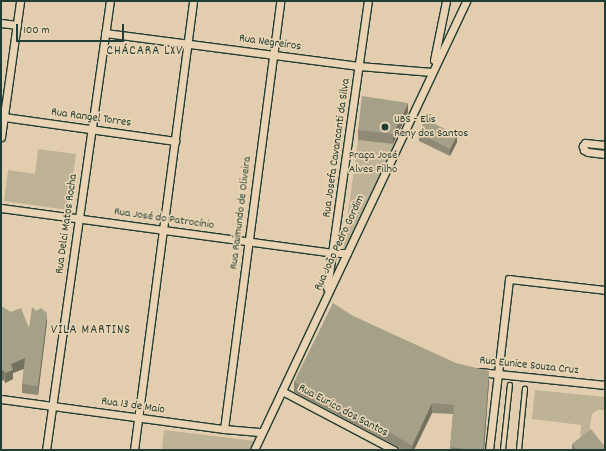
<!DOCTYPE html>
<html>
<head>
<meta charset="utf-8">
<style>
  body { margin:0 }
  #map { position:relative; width:606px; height:451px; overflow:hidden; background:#e2ceae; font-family:Dekko,sans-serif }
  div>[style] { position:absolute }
  .green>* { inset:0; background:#beb397 }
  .roads { filter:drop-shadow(1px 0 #1f3d34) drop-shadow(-1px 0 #1f3d34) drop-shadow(0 1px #1f3d34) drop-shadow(0 -1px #1f3d34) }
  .service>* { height:3.5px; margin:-1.75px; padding:0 1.75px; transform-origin:1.75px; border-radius:1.75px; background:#ead4b3 }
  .minor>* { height:7px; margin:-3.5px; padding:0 3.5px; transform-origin:3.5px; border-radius:3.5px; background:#ead4b3 }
  .wall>* { inset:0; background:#8e8a76 }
  .shaded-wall>* { inset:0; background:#747160 }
  .building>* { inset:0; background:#a5a189 }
  .dots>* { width:11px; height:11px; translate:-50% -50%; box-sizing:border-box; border:2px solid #ead4b3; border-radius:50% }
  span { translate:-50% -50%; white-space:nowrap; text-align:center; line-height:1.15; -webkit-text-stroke:3.5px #ead4b3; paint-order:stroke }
  .street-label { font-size:12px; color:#1f3d34 }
  .poi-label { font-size:12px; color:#1f3d34 }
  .left { translate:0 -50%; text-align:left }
  .park-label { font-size:12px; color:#2f493e }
  .neighbourhood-label { font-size:13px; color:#1f3d34; letter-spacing:1px }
  .frame { position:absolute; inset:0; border:2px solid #1f3d34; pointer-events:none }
  .scale { position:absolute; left:16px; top:24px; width:108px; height:18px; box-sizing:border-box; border:2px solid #1f3d34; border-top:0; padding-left:5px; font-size:12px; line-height:14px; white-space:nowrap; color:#1f3d34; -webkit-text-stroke:3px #ead4b3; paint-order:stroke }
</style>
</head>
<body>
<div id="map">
  <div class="green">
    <div style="clip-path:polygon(358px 140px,402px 145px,352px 251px,343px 249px)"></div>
    <div style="clip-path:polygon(38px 149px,76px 154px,68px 210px,4px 201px,8px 170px,35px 174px)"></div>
    <div style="clip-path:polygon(535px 390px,605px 397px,605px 410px,598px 410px,592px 414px,588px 438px,580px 446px,581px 425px,532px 419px)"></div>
    <div style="clip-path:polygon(164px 430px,255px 441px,255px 450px,162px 450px)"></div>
  </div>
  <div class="roads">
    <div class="service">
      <div style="left:503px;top:450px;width:65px;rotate:-83.9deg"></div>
      <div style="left:519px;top:450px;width:61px;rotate:-84.4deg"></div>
    </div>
    <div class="minor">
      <div style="left:1px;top:23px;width:16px;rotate:7deg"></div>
      <div style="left:105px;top:33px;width:256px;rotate:7.4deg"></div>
      <div style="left:359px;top:66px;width:73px;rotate:4.7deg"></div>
      <div style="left:434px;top:60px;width:60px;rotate:-78.5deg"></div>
      <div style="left:4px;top:117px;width:173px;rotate:8deg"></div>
      <div style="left:1px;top:137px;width:137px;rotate:-82deg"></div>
      <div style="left:605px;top:145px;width:20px;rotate:-174deg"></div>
      <div style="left:585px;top:143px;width:4px;rotate:124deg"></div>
      <div style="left:583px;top:146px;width:4px;rotate:76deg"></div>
      <div style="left:584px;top:150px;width:4px;rotate:27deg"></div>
      <div style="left:588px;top:152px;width:17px;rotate:7deg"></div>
      <div style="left:1px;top:208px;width:335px;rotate:7.7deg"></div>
      <div style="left:333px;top:253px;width:14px"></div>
      <div style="left:327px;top:288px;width:290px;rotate:-81.9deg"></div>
      <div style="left:479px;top:372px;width:127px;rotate:5.9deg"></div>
      <div style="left:282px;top:391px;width:127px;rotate:27.8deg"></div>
      <div style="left:1px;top:399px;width:225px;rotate:7.7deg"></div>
      <div style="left:224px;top:429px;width:38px;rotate:5deg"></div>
      <div style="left:224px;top:429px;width:432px;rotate:-82.5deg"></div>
      <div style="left:46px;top:450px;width:454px;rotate:-81.9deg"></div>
      <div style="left:134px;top:450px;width:453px;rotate:-82.5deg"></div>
      <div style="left:254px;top:450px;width:497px;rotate:-64.7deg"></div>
      <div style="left:489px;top:450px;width:172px;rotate:-83.3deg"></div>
      <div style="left:509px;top:279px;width:97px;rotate:6.5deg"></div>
    </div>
  </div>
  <div class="wall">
    <div style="clip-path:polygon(408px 112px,393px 144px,358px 140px,358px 130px)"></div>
    <div style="clip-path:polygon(419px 133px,457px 142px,450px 156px,419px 141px)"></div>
    <div style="clip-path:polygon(1px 306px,29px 328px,47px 322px,38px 395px,22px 393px,22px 384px,24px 369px,13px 373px,13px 379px,5px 383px,4px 380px)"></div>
    <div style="clip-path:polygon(353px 316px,489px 381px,484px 450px,450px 450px,453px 414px,432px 413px,414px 450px,403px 450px,396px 446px,294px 392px,294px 382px)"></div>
    <div style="clip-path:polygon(572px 444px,605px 450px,572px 450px)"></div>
  </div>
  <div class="shaded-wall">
    <div style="clip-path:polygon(408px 103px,408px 112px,393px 144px,393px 134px)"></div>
    <div style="clip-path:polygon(457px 135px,457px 142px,450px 156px,450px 149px)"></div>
    <div style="clip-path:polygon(47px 313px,47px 322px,38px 395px,38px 386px)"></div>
    <div style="clip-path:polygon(25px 358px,25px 368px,13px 373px,13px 379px,5px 383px,5px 373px,11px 364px)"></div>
    <div style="clip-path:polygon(4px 370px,4px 380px,1px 381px,1px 371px)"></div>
    <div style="clip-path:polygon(489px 371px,489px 381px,484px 450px,483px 450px)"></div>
    <div style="clip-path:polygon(432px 403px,432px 413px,414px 450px,412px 450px,412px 446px)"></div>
  </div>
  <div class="building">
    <div style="clip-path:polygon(362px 96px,408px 103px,393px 134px,358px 130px)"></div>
    <div style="clip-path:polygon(425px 119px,457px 135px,450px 149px,419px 133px)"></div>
    <div style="clip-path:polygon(333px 303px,353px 316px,456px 363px,489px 371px,483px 450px,472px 450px,450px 447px,454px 405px,432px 403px,412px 446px,396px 436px,294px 382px)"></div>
    <div style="clip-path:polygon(1px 306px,11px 312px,21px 308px,29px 328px,32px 307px,36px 311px,41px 308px,47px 313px,38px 386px,22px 384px,25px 358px,11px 364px,13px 370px,5px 373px,4px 370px,1px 371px)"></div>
    <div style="clip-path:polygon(591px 429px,605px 447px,605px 450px,577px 450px,572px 444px)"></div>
  </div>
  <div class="dots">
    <div style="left:385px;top:127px;background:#1f3d34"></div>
  </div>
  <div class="street-label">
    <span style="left:270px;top:43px;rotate:8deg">Rua Negreiros</span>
    <span style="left:91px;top:118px;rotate:8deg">Rua Rangel Torres</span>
    <span style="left:337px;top:148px;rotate:-82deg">Rua Josefa Cavancanti da Silva</span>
    <span style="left:241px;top:213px;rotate:-83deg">Rua Raimundo de Oliveira</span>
    <span style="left:164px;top:219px;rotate:8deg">Rua José do Patrocínio</span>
    <span style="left:67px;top:224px;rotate:-82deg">Rua Delci Matos Rocha</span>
    <span style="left:340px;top:243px;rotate:-65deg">Rua João Pedro Gordim</span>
    <span style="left:529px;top:366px;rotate:6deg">Rua Eunice Souza Cruz</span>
    <span style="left:133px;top:406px;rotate:8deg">Rua 13 de Maio</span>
    <span style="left:343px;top:411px;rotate:28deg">Rua Eurico dos Santos</span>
  </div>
  <div class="poi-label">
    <span class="left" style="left:394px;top:127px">UBS - Elis<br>Reny dos Santos</span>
  </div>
  <div class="park-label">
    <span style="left:373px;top:163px">Praça José<br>Alves Filho</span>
  </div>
  <div class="neighbourhood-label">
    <span style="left:145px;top:52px">CHÁCARA LXV</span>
    <span style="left:91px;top:331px">VILA MARTINS</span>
  </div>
  <div class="frame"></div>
  <div class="scale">100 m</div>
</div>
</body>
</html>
